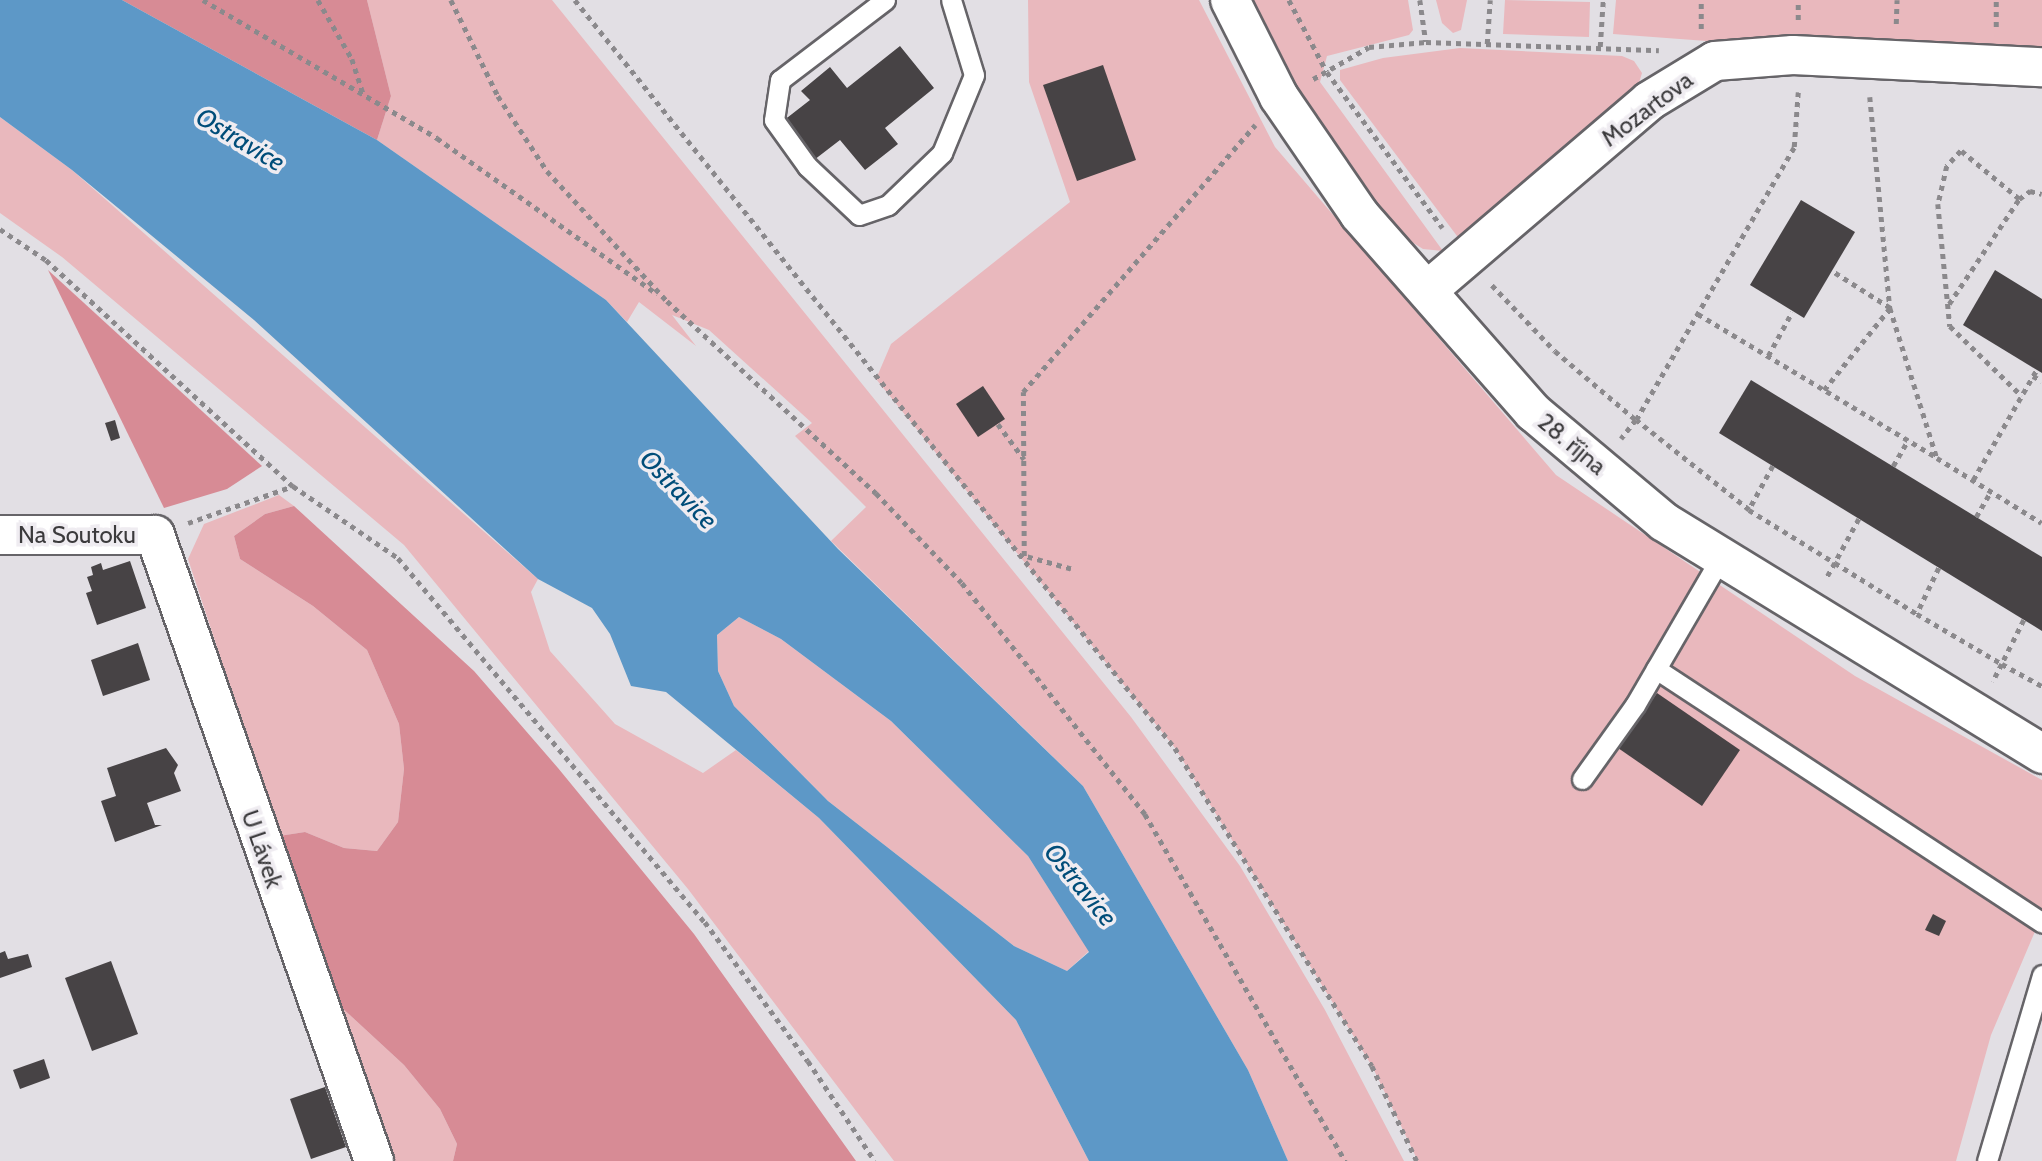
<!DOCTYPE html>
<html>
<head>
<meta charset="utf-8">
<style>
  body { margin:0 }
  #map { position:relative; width:2042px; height:1161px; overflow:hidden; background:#e2dfe4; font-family:Cabin,sans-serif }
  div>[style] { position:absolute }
  .green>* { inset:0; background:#e9b8bd }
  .forest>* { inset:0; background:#d78b95 }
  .water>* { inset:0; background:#5d98c7 }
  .building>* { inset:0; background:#474345 }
  .path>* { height:4.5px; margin-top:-2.25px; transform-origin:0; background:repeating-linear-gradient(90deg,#8b898c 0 5px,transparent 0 10px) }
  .roads { filter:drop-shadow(2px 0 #666468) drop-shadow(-2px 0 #666468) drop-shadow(0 2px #666468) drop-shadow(0 -2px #666468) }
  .lane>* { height:19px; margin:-9.5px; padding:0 9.5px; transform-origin:9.5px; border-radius:9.5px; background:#fff }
  .street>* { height:38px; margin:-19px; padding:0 19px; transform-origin:19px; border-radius:19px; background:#fff }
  span { translate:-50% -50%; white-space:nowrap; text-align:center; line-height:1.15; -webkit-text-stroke:7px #efecf1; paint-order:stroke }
  .street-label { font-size:24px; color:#3b3a3c }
  .water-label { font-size:26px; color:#004d79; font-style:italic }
</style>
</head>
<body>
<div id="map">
  <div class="green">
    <div style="clip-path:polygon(367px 0,552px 0,1131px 717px,1240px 866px,1325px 1010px,1404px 1161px,1288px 1161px,1248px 1070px,1083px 786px,831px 541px,866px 507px,795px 436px,812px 423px,709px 330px,672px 315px,696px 346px,639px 302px,627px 322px,606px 300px,377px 140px,391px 96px)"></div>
    <div style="clip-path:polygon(1028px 0,1199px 0,1275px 147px,1556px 475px,1855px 676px,2042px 780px,2042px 915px,1991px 1035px,1956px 1161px,1418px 1161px,1372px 1066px,1175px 748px,876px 379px,891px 344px,1070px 202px,1029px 82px)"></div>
    <div style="clip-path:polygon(1244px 0,1408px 0,1413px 30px,1409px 35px,1327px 56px,1320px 82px,1443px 251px,1423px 249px,1399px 234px,1302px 101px)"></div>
    <div style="clip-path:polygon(1436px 0,1467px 0,1461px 30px,1453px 33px,1442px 23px)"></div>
    <div style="clip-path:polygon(1505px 0,1590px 2px,1589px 37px,1503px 34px)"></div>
    <div style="clip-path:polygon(1616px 0,2042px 0,2042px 55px,1787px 47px,1613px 34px)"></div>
    <div style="clip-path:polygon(1460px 48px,1622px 56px,1634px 61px,1642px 73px,1635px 96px,1463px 244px,1340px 80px,1340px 70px,1383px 58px)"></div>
    <div style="clip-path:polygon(0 117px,72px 170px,538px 579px,531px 592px,550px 651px,615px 724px,703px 773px,736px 750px,819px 818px,1016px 1020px,1089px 1161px,894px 1161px,688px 889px,404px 545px,62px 257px,0 213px)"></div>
    <div style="clip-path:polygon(279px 495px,294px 506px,265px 514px,234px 536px,240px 559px,313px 606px,367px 650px,399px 724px,404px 769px,398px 822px,377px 851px,344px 848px,305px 832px,279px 836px,188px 559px,204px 524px)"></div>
    <div style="clip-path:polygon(739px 617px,781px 639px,891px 721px,1028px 856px,1089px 951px,1067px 971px,1014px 946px,828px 801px,734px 706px,718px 671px,717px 635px)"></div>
    <div style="clip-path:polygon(339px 1005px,404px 1065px,440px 1109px,457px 1144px,453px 1161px,387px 1161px)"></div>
  </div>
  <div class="forest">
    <div style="clip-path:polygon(122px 0,367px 0,391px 96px,377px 140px)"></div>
    <div style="clip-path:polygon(48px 270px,262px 466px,227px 489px,164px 508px)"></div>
    <div style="clip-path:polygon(294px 506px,474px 671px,558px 768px,694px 934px,856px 1161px,453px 1161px,457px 1144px,440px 1109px,404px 1065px,339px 1005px,279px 836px,305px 832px,344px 848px,377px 851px,398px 822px,404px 769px,399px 724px,367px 650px,313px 606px,240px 559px,234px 536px,265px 514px)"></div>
  </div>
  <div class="water">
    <div style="clip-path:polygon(evenodd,0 0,122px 0,377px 140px,606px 300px,838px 549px,1083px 786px,1248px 1070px,1288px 1161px,1089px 1161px,1016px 1020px,819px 818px,666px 692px,631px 686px,610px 634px,592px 608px,538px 579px,254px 320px,72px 170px,0 117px,0 0,739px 617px,781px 639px,891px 721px,1028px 856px,1089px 952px,1067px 971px,1014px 946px,828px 801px,734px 706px,718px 671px,717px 635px,739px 617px)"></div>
  </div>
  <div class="building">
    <div style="clip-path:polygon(900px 46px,934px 88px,885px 128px,898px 144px,865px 170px,840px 140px,814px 160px,783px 121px,810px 100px,801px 91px,830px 67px,847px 88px)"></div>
    <div style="clip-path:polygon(1103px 65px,1136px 160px,1077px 181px,1043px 85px)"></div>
    <div style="clip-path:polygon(1801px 200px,1855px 232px,1804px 318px,1750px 285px)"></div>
    <div style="clip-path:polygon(1995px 270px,2042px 299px,2042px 373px,1963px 325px)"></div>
    <div style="clip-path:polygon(1751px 380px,2042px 557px,2042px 631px,1719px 433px)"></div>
    <div style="clip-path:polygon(983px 386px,1005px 419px,978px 437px,956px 404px)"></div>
    <div style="clip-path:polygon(115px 420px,120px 438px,111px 441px,105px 423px)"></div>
    <div style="clip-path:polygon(130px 561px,146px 608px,97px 625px,86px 593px,92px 591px,87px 577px,93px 575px,91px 567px,101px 563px,103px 570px)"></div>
    <div style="clip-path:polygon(138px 643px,150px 680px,103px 696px,91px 660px)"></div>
    <div style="clip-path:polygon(1657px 693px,1740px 750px,1702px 806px,1618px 748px)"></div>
    <div style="clip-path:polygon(166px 748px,178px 765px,174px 773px,181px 791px,147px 803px,155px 825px,162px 825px,115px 842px,101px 801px,116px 796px,107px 768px)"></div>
    <div style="clip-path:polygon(1933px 914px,1946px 921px,1939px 936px,1925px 930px)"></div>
    <div style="clip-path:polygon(5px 951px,8px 959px,28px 954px,32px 967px,0 978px,0 953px)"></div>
    <div style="clip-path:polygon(111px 961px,138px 1034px,92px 1051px,65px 978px)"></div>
    <div style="clip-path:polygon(44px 1059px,50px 1078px,20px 1089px,13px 1070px)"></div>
    <div style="clip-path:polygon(325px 1087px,346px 1147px,311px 1159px,290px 1099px)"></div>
  </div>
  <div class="path">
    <div style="left:203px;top:0;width:272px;rotate:30.5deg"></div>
    <div style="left:437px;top:138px;width:270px;rotate:35.3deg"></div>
    <div style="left:318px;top:0;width:68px;rotate:60deg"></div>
    <div style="left:352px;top:59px;width:39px;rotate:72deg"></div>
    <div style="left:451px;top:0;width:107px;rotate:63.9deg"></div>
    <div style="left:498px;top:96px;width:90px;rotate:56.8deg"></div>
    <div style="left:547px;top:171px;width:177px;rotate:47.3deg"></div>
    <div style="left:667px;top:301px;width:284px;rotate:42.6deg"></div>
    <div style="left:876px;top:493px;width:124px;rotate:46.3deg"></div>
    <div style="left:962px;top:583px;width:295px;rotate:51.6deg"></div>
    <div style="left:1145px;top:814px;width:401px;rotate:60deg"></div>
    <div style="left:575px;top:0;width:959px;rotate:51.27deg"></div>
    <div style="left:1175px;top:748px;width:374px;rotate:58.2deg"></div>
    <div style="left:1372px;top:1066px;width:105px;rotate:64.7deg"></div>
    <div style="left:1289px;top:0;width:81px;rotate:62.2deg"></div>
    <div style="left:1327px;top:72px;width:194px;rotate:53.4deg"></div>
    <div style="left:1420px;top:0;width:42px;rotate:81.9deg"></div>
    <div style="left:1426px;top:42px;width:233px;rotate:2deg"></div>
    <div style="left:1798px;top:20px;width:20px;rotate:-90deg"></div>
    <div style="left:1896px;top:24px;width:24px;rotate:-88deg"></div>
    <div style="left:1996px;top:27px;width:27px;rotate:-90deg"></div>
    <div style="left:1701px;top:29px;width:29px;rotate:-90deg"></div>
    <div style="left:1487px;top:44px;width:44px;rotate:-86.1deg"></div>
    <div style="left:1600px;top:47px;width:47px;rotate:-86.3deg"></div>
    <div style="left:1313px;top:79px;width:64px;rotate:-29.7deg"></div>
    <div style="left:1369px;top:47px;width:57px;rotate:-5deg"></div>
    <div style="left:1870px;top:97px;width:212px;rotate:84.6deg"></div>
    <div style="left:1890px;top:308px;width:157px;rotate:72.6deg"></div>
    <div style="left:1937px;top:458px;width:123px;rotate:31.8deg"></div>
    <div style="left:2019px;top:199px;width:75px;rotate:-140.4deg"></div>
    <div style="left:1961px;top:151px;width:21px;rotate:133deg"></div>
    <div style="left:1947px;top:166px;width:39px;rotate:103deg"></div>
    <div style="left:1938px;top:204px;width:123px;rotate:84.4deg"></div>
    <div style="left:1950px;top:326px;width:100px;rotate:44.2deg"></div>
    <div style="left:0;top:229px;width:55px;rotate:34deg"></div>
    <div style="left:46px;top:260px;width:335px;rotate:42.5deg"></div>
    <div style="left:293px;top:486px;width:127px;rotate:34.4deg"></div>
    <div style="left:398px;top:558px;width:476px;rotate:49.9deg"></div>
    <div style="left:705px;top:922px;width:173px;rotate:53.5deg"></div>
    <div style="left:808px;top:1061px;width:120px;rotate:56.2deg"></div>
    <div style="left:1492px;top:285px;width:91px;rotate:46.3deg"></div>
    <div style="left:1555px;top:351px;width:106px;rotate:40.4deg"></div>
    <div style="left:1636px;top:420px;width:24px;rotate:128deg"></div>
    <div style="left:1949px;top:304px;width:126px;rotate:-56.3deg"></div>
    <div style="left:2019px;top:199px;width:14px;rotate:-36deg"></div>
    <div style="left:2030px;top:191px;width:12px;rotate:14deg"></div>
    <div style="left:1698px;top:314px;width:278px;rotate:31deg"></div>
    <div style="left:1768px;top:356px;width:50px;rotate:-61.4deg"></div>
    <div style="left:2033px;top:376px;width:10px;rotate:29deg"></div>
    <div style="left:1824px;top:390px;width:105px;rotate:-51.2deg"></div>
    <div style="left:1890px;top:308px;width:67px;rotate:-147.7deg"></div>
    <div style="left:998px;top:424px;width:44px;rotate:53.4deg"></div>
    <div style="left:1773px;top:466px;width:50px;rotate:118.6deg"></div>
    <div style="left:1749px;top:510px;width:101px;rotate:31.6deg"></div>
    <div style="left:1835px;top:563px;width:18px;rotate:119deg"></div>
    <div style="left:1893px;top:466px;width:30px;rotate:-60deg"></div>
    <div style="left:1973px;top:480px;width:126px;rotate:-60deg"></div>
    <div style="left:1749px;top:510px;width:144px;rotate:-141.5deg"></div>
    <div style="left:1636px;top:420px;width:315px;rotate:-59.9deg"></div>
    <div style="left:1794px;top:147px;width:55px;rotate:-85.8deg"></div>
    <div style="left:1976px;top:517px;width:30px;rotate:-60deg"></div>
    <div style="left:1859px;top:519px;width:50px;rotate:118.6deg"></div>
    <div style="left:1835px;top:563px;width:97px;rotate:31.9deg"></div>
    <div style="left:188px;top:523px;width:111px;rotate:-19.4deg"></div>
    <div style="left:1939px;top:568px;width:51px;rotate:115.6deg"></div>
    <div style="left:1917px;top:614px;width:99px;rotate:30.5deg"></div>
    <div style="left:2002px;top:664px;width:20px;rotate:117deg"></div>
    <div style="left:1071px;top:569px;width:49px;rotate:-164.5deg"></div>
    <div style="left:1024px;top:556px;width:164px;rotate:-90.3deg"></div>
    <div style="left:1023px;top:392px;width:354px;rotate:-49deg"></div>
    <div style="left:2024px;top:620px;width:49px;rotate:116.6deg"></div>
    <div style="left:2002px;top:664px;width:46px;rotate:28.8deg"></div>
  </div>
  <div class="roads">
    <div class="lane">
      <div style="left:885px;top:0;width:132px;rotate:142.7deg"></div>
      <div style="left:780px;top:80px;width:40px;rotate:98.5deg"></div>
      <div style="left:774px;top:120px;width:57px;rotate:54.3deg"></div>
      <div style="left:807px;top:166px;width:71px;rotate:43.3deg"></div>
      <div style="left:859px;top:215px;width:31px;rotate:-19deg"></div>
      <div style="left:888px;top:205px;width:75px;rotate:-43.9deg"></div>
      <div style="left:942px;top:153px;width:84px;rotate:-67.7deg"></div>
      <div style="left:974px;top:75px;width:78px;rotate:-107deg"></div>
      <div style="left:1656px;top:669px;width:462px;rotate:33.3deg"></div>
      <div style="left:1582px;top:779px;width:91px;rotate:-54.4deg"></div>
      <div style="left:1635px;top:705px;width:171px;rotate:-59.8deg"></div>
      <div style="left:1987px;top:1161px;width:194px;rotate:-73.5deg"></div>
    </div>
    <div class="street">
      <div style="left:1230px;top:0;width:109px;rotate:63.2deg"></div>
      <div style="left:1279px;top:97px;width:142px;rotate:55.6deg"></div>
      <div style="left:1359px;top:214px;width:264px;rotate:48.7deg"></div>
      <div style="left:1533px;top:412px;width:171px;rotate:40deg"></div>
      <div style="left:1664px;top:522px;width:444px;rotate:31.5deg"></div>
      <div style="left:1428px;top:290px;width:291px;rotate:-40.5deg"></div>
      <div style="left:1649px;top:101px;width:77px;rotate:-31.2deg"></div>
      <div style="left:1715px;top:61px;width:78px;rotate:-4.4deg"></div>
      <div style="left:1793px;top:55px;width:249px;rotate:2.8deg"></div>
      <div style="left:0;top:535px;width:155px"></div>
      <div style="left:155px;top:535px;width:663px;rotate:70.72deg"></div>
    </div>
  </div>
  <div class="street-label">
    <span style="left:1647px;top:109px;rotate:-37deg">Mozartova</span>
    <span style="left:1572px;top:444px;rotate:40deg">28. října</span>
    <span style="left:77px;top:535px">Na Soutoku</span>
    <span style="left:262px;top:849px;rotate:71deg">U Lávek</span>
  </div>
  <div class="water-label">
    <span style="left:240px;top:140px;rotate:31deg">Ostravice</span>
    <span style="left:678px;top:490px;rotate:46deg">Ostravice</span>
    <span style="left:1080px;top:885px;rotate:51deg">Ostravice</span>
  </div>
</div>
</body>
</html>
